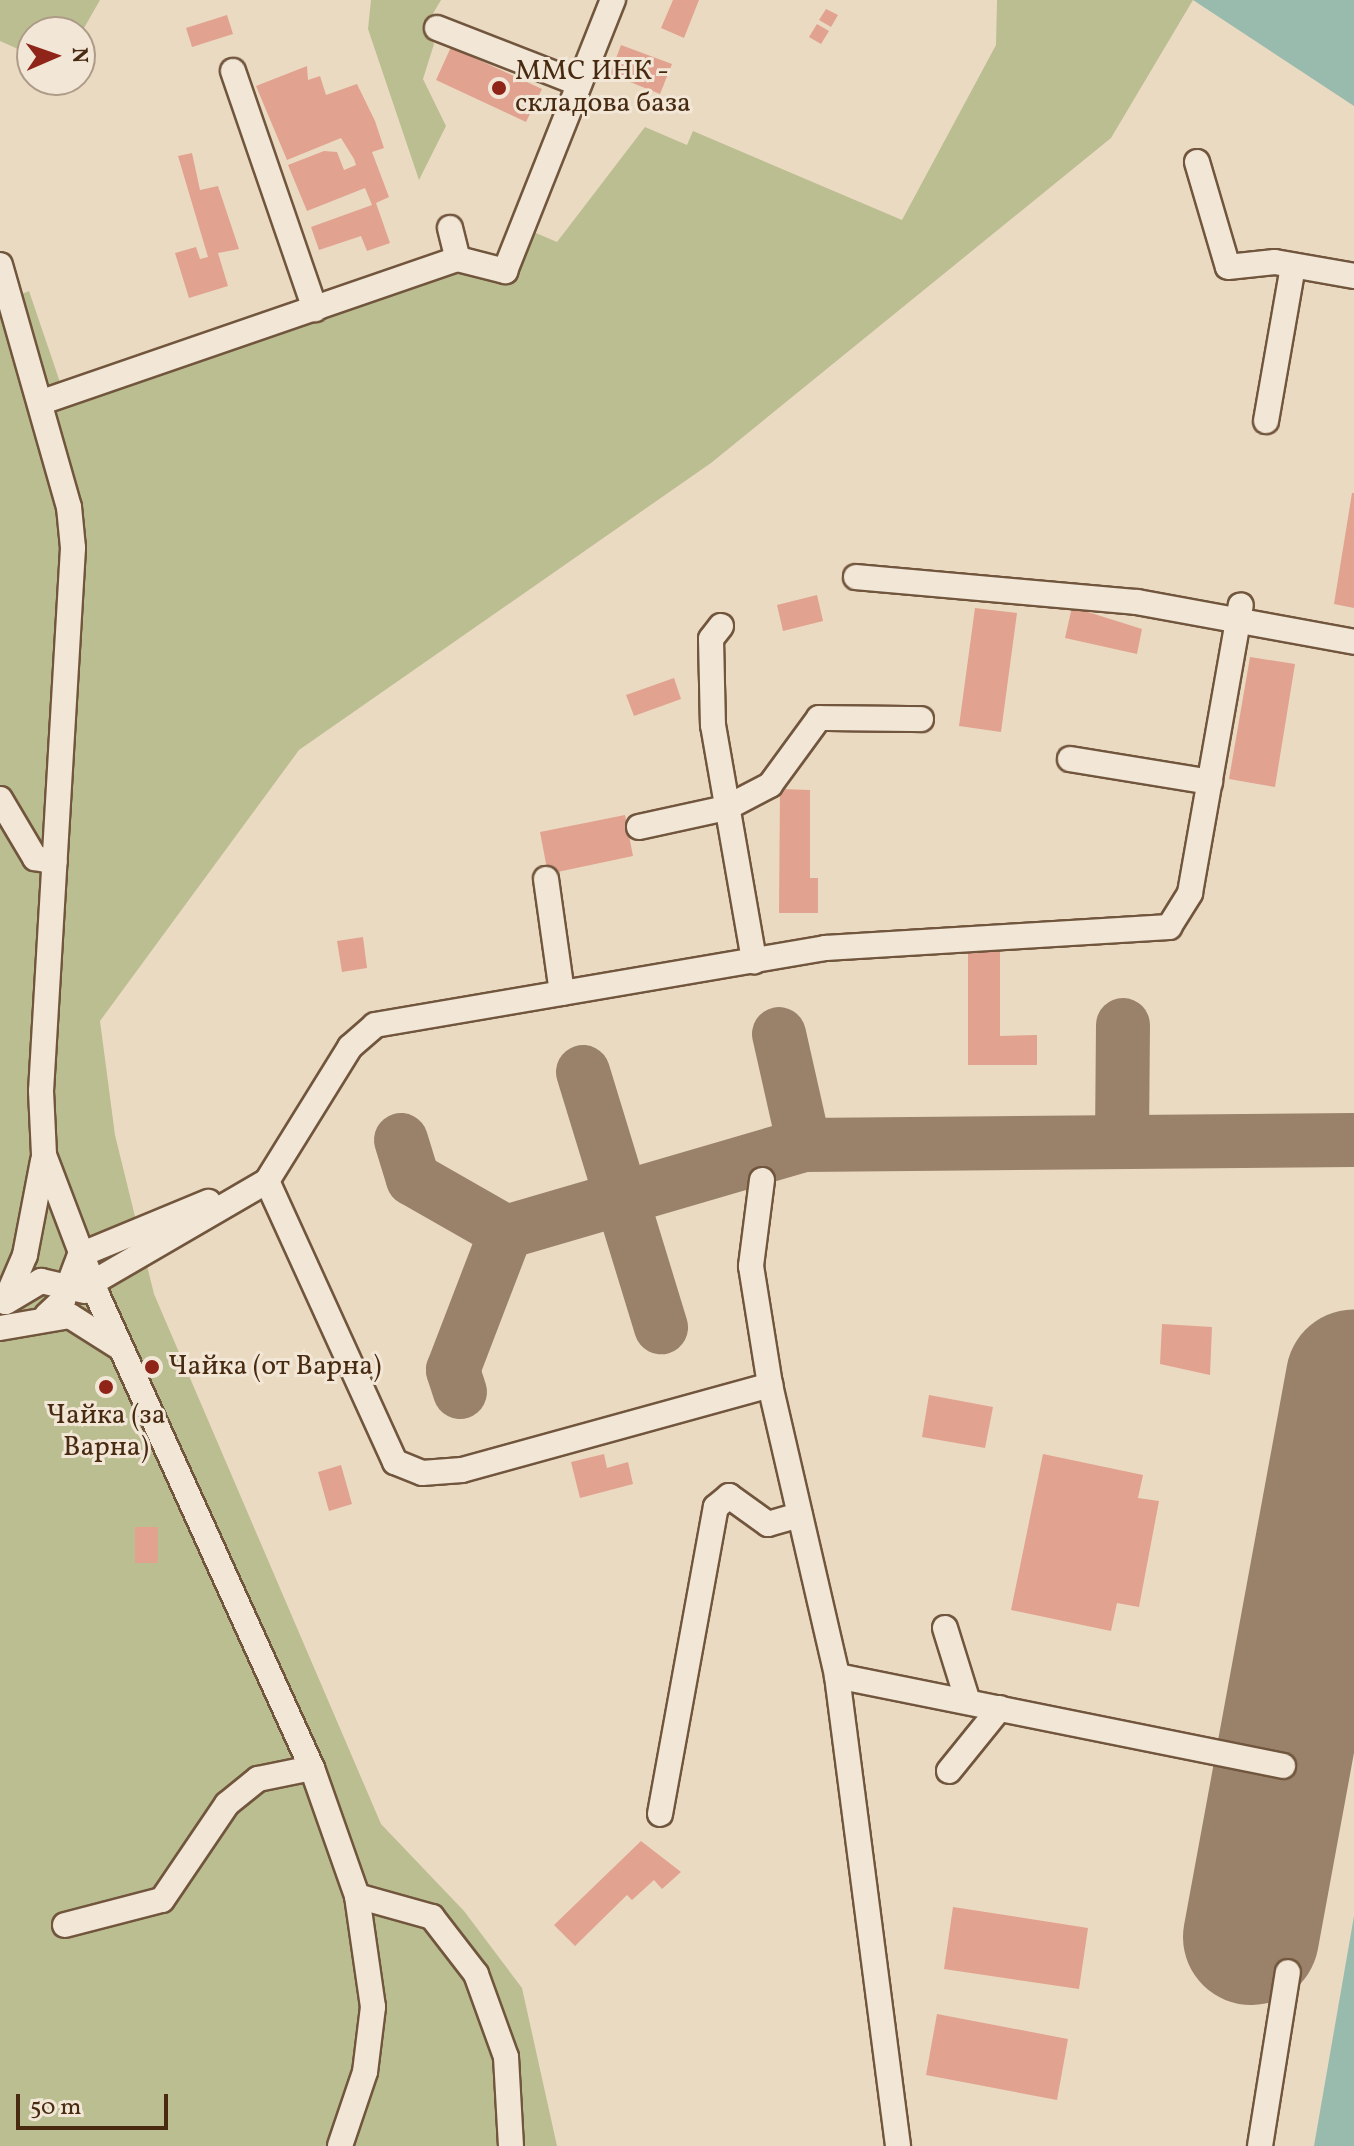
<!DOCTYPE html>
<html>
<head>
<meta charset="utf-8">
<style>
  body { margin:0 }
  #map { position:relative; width:1354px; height:2146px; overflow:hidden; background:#ebdac2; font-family:Vollkorn,serif }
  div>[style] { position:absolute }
  .green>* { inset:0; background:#bbbe91 }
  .water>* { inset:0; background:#99bbae }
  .taxiway>* { height:54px; margin:-27px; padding:0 27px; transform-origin:27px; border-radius:27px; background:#9a826a }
  .runway>* { height:136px; margin:-68px; padding:0 68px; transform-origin:68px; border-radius:68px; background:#9a826a }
  .building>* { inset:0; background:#e1a290 }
  .roads { filter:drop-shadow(2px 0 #71563d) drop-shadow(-2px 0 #71563d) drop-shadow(0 2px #71563d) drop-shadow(0 -2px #71563d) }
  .minor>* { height:24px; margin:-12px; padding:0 12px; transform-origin:12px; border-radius:12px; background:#f2e7d7 }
  .dots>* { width:22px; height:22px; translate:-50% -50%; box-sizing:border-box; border:4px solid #f2e7d7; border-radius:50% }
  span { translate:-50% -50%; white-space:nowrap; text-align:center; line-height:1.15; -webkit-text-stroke:6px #f2e7d7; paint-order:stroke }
  .poi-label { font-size:28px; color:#482a11 }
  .left { translate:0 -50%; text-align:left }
  .north { position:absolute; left:16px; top:16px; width:80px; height:80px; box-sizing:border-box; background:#f2e7d7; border:2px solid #ae9b88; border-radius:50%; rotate:88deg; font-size:22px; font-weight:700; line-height:32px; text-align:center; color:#482a11 }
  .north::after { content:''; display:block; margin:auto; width:28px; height:36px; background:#8f2418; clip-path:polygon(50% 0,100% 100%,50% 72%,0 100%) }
  .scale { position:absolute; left:16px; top:2094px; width:152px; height:36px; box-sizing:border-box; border:4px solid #482a11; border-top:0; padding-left:10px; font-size:24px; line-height:28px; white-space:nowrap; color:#482a11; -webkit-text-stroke:6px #f2e7d7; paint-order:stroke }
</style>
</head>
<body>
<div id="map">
  <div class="green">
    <div style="clip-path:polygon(0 0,100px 0,80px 35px,32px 32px,18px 49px,0 41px)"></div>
    <div style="clip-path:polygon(371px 0,441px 0,425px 27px,434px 44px,423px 79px,446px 126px,419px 180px,368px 29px)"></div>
    <div style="clip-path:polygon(997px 0,1193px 0,1111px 138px,711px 463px,299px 750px,100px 1021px,115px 1135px,154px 1294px,381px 1824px,464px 1911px,522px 1988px,557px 2146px,0 2146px,0 303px,29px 291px,64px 394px,458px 259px,505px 270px,522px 227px,557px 242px,645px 127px,687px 145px,693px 131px,902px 220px,996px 45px)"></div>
  </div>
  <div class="water">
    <div style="clip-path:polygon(1193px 0,1354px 0,1354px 106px)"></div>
    <div style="clip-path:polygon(1354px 1916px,1354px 2146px,1314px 2146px)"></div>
  </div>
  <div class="taxiway">
    <div style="left:779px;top:1034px;width:114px;rotate:77.3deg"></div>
    <div style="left:583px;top:1072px;width:267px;rotate:73deg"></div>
    <div style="left:1122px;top:1139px;width:114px;rotate:-89.5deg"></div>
    <div style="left:401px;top:1140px;width:41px;rotate:72.9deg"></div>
    <div style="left:413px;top:1179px;width:107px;rotate:29.7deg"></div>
    <div style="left:506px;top:1232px;width:310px;rotate:-16.3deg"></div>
    <div style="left:804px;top:1145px;width:550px;rotate:-0.52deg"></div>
    <div style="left:460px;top:1392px;width:23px;rotate:-108deg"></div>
    <div style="left:453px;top:1370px;width:148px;rotate:-69deg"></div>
  </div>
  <div class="runway">
    <div style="left:1251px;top:1937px;width:569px;rotate:-79.58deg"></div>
  </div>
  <div class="building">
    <div style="clip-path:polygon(673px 0,699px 0,684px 38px,661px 28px)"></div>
    <div style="clip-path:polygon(826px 9px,838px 15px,831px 27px,819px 20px)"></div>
    <div style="clip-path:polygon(227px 15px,233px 34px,192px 47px,186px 28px)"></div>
    <div style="clip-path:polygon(817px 24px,829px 31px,821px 44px,809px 37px)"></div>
    <div style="clip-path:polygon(621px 45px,672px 64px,660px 94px,610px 74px)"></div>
    <div style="clip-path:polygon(451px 47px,542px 89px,526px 122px,436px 80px)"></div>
    <div style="clip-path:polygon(307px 66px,308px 80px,320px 76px,326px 95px,357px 84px,375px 121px,384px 148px,372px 152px,389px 197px,376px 203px,390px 243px,367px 251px,361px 236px,319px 250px,311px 227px,372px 205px,365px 188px,307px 211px,288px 165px,324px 151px,337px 152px,344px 170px,356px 165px,354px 159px,341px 138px,287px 160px,256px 86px)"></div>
    <div style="clip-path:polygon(192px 153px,200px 190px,218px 186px,239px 249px,218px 253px,228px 286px,189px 298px,175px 253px,196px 247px,200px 259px,208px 257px,178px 156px)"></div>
    <div style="clip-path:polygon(1352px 493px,1354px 493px,1354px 608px,1334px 604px)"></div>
    <div style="clip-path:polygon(817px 595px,823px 621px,783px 631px,777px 605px)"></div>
    <div style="clip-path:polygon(1072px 607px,1142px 629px,1137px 654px,1065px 638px)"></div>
    <div style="clip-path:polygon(975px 608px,1017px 613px,1001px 732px,959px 726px)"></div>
    <div style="clip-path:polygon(1250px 657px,1295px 664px,1275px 787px,1229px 779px)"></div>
    <div style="clip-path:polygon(674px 678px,681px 699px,634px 716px,626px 695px)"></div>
    <div style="clip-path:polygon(780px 789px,810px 790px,810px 878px,818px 878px,818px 913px,779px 913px)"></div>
    <div style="clip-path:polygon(625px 815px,633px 856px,548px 874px,540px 832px)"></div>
    <div style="clip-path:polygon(363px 937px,367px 968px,342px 972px,337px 941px)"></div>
    <div style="clip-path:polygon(968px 951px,1000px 951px,1000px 1036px,1037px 1035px,1037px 1065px,968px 1065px)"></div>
    <div style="clip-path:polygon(1162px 1324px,1212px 1327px,1210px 1375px,1160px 1364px)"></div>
    <div style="clip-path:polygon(929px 1395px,993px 1407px,985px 1448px,922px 1437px)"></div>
    <div style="clip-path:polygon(604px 1454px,607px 1468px,628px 1462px,633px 1484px,580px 1498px,571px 1462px)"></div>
    <div style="clip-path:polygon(1043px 1454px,1143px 1475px,1138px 1498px,1159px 1501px,1139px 1607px,1117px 1603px,1111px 1631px,1011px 1610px)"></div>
    <div style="clip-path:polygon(341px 1465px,352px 1504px,329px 1511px,318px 1472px)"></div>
    <div style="clip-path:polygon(135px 1527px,158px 1527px,158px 1563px,135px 1563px)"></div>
    <div style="clip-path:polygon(641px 1841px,681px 1872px,662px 1889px,654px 1880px,632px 1900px,627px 1895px,575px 1946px,554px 1925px)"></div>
    <div style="clip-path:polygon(953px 1907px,1088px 1928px,1079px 1989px,944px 1969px)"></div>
    <div style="clip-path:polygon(937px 2014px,1068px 2039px,1057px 2100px,926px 2075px)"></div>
  </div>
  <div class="roads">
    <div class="minor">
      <div style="left:437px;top:28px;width:151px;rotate:21.3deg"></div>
      <div style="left:233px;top:71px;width:252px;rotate:71deg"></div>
      <div style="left:1197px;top:162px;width:109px;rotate:73.6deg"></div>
      <div style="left:1228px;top:267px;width:47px;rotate:-6.1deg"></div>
      <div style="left:1275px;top:262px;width:80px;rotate:10deg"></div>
      <div style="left:450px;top:228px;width:32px;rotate:76deg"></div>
      <div style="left:0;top:265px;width:252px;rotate:74.1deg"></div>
      <div style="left:69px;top:507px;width:41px;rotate:84.4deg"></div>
      <div style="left:73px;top:548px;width:544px;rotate:93.37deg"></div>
      <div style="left:41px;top:1091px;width:64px;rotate:87.3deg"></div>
      <div style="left:44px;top:1155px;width:152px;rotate:69.2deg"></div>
      <div style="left:98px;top:1297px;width:517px;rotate:65.57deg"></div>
      <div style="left:312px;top:1768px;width:136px;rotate:70.6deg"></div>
      <div style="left:357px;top:1896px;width:112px;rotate:81.8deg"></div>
      <div style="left:373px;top:2007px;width:65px;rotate:97deg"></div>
      <div style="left:365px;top:2072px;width:78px;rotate:108.7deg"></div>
      <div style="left:42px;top:402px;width:440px;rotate:-19deg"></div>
      <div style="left:458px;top:259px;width:49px;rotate:14.3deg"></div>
      <div style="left:505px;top:271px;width:292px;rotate:-68.3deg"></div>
      <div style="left:1266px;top:421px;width:157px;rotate:-80.1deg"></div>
      <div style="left:856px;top:577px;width:282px;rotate:5.1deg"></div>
      <div style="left:1137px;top:602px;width:221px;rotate:10.4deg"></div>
      <div style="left:721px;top:626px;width:16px;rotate:128deg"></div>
      <div style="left:711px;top:639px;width:86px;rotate:88.7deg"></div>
      <div style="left:713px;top:725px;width:240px;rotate:80.1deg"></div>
      <div style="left:1070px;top:759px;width:142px;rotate:9.3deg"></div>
      <div style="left:0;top:799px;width:69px;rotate:59.3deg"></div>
      <div style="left:35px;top:858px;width:20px;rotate:11deg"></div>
      <div style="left:639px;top:827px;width:89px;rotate:-12.3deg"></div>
      <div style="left:726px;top:808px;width:50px;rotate:-27.6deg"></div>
      <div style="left:770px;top:785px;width:83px;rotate:-53.8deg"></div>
      <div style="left:819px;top:718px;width:102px;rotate:0.6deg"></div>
      <div style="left:546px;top:879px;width:115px;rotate:82deg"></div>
      <div style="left:762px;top:1180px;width:87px;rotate:97.3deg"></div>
      <div style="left:751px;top:1266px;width:121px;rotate:80.9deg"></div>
      <div style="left:267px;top:1181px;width:309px;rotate:65.5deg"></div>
      <div style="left:395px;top:1462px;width:29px;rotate:22deg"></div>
      <div style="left:422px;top:1473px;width:40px;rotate:-4.3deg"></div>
      <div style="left:462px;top:1470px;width:320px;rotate:-15.4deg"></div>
      <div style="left:770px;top:1385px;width:299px;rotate:77deg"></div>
      <div style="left:837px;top:1676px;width:455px;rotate:11.4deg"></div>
      <div style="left:92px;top:1283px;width:203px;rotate:-30.2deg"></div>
      <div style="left:267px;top:1181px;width:158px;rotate:-58.2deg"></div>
      <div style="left:350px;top:1047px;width:33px;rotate:-41deg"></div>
      <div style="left:375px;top:1025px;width:457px;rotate:-9.7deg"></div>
      <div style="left:825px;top:948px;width:345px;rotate:-3.5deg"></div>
      <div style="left:1169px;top:927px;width:40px;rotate:-58deg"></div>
      <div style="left:1190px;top:893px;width:292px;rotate:-80deg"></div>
      <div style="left:5px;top:1302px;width:51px;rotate:-66.9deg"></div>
      <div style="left:25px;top:1255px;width:96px;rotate:-79.2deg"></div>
      <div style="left:6px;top:1302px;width:41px;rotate:-31deg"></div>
      <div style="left:41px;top:1281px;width:45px;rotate:12.8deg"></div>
      <div style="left:47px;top:1315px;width:22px;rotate:-43deg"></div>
      <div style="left:63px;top:1300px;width:48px;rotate:-69.3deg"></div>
      <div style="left:80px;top:1255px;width:139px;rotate:-22.5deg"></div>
      <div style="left:0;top:1328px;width:71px;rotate:-9.7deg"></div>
      <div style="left:70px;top:1316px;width:58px;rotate:32.3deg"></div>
      <div style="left:945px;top:1628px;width:77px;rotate:72.7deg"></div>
      <div style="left:837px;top:1676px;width:474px;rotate:82.6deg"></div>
      <div style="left:949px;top:1771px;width:81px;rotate:-51deg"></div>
      <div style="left:660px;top:1814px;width:312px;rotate:-79.7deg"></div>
      <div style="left:716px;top:1507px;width:17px;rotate:-40deg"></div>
      <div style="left:729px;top:1496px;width:48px;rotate:35.7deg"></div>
      <div style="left:768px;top:1524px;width:33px;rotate:-16deg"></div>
      <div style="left:357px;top:1896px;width:78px;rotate:15.6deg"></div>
      <div style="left:432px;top:1917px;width:72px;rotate:52.3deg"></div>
      <div style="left:476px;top:1974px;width:88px;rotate:70.1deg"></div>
      <div style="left:506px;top:2057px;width:89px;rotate:86.8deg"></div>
      <div style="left:65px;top:1925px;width:100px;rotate:-14.5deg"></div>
      <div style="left:162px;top:1900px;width:116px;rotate:-55.9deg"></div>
      <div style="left:227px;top:1804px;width:40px;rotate:-39deg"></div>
      <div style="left:258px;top:1779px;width:55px;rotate:-11.5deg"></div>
      <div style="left:1260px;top:2146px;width:176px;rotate:-80.9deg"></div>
    </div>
  </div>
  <div class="dots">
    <div style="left:499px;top:88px;background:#8f2418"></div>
    <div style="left:152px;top:1367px;background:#8f2418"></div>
    <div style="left:106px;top:1387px;background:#8f2418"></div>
  </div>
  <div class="poi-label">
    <span class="left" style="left:515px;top:88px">ММС ИНК -<br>складова база</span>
    <span class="left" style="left:168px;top:1367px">Чайка (от Варна)</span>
    <span style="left:106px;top:1432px">Чайка (за<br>Варна)</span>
  </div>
  <div class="north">N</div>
  <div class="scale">50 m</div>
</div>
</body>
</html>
